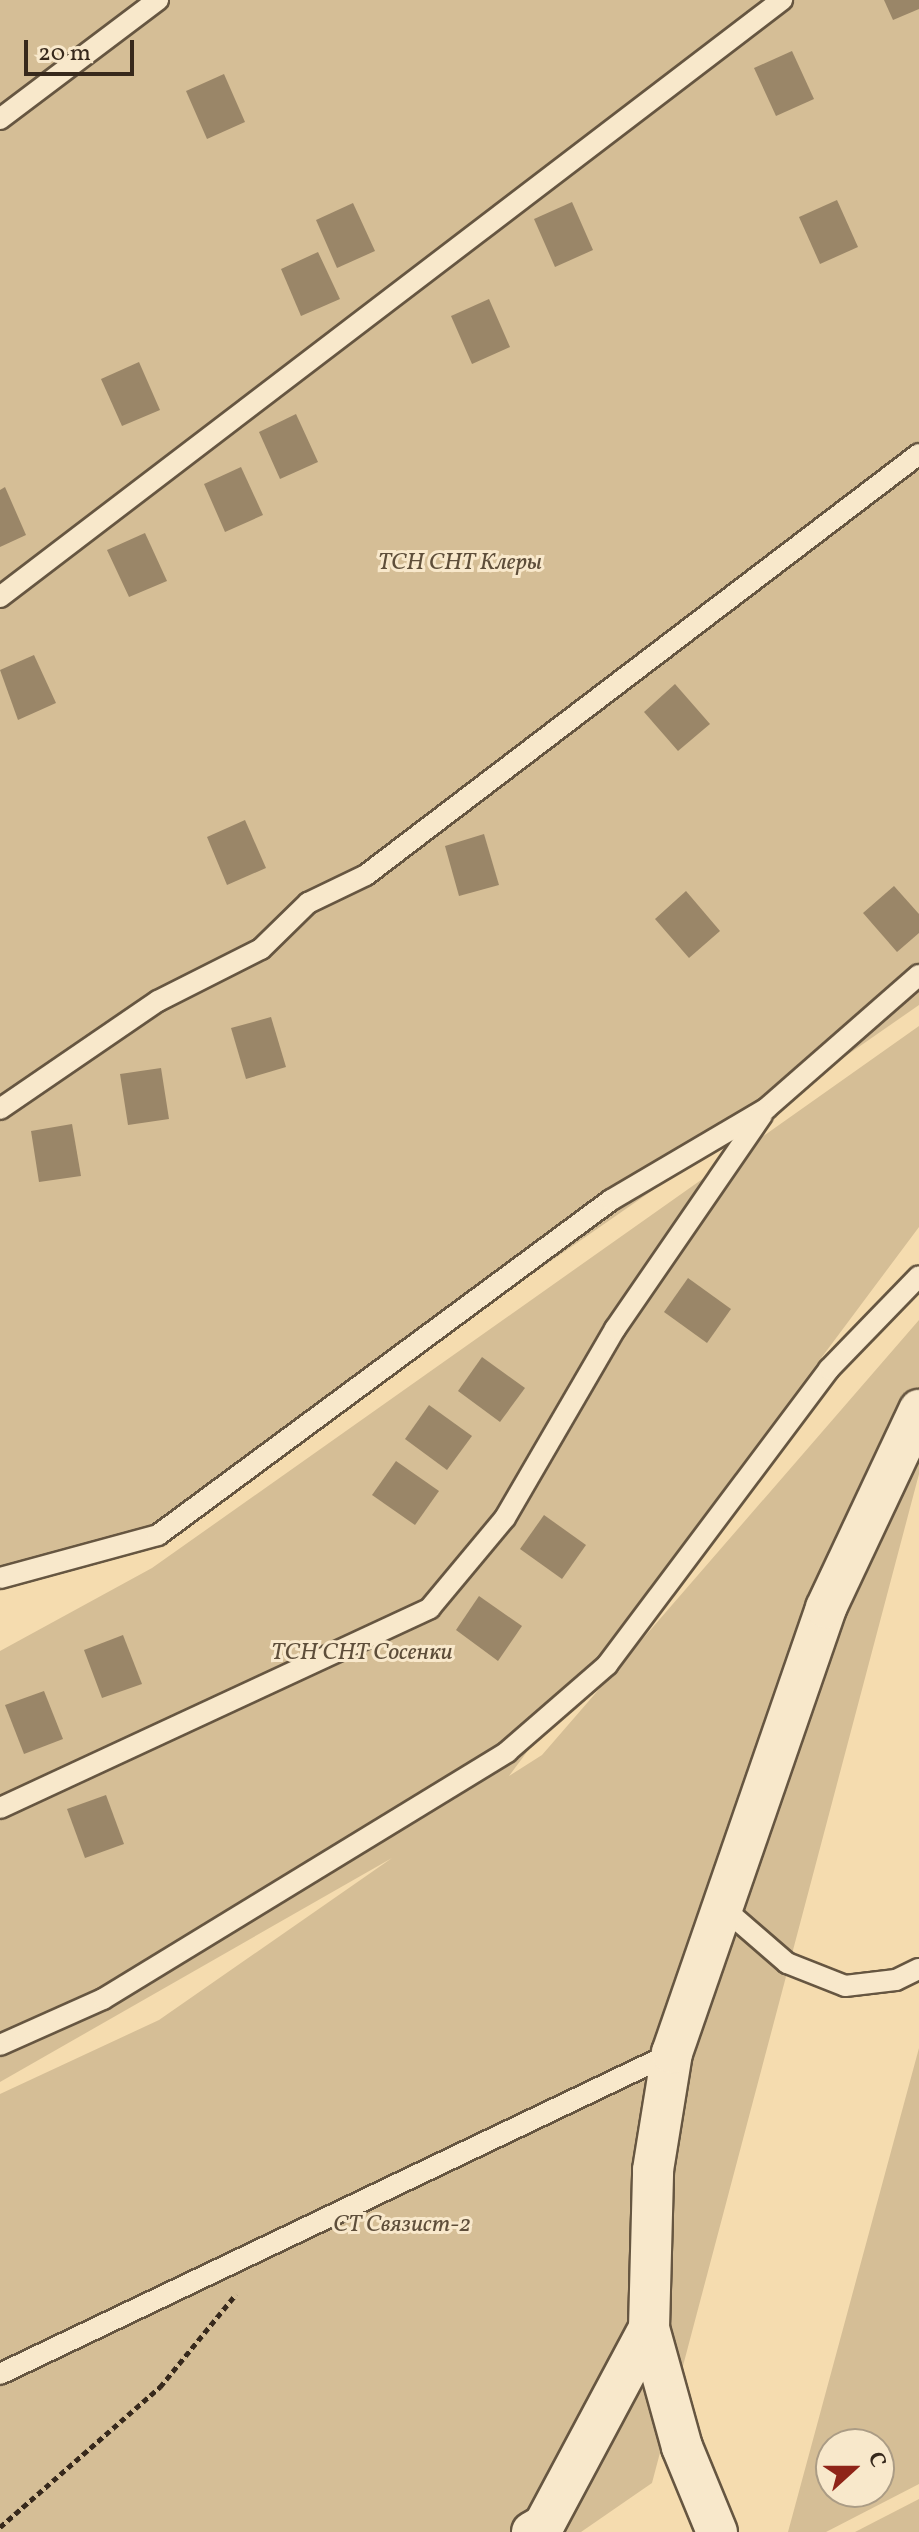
<!DOCTYPE html>
<html>
<head>
<meta charset="utf-8">
<style>
  body { margin:0 }
  #map { position:relative; width:919px; height:2532px; overflow:hidden; background:#f5dcaf; font-family:Vollkorn,serif }
  div>[style] { position:absolute }
  .green>* { inset:0; background:#d5be96 }
  .building>* { inset:0; background:#9a8668 }
  .path>* { height:5px; margin-top:-2.5px; transform-origin:0; background:repeating-linear-gradient(90deg,#37291c 0 6px,transparent 0 10px) }
  .roads { filter:drop-shadow(2px 0 #665641) drop-shadow(-2px 0 #665641) drop-shadow(0 2px #665641) drop-shadow(0 -2px #665641) }
  .lane>* { height:20px; margin:-10px; padding:0 10px; transform-origin:10px; border-radius:10px; background:#f8e8cb }
  .street>* { height:40px; margin:-20px; padding:0 20px; transform-origin:20px; border-radius:20px; background:#f8e8cb }
  span { translate:-50% -50%; white-space:nowrap; text-align:center; line-height:1.15; -webkit-text-stroke:6px #f8e8cb; paint-order:stroke }
  .park-label { font-size:24px; color:#5e4e3a; font-style:italic }
  .north { position:absolute; left:815px; top:2428px; width:80px; height:80px; box-sizing:border-box; background:#f8e8cb; border:2px solid #ab9c85; border-radius:50%; rotate:69deg; font-size:22px; font-weight:700; line-height:32px; text-align:center; color:#37291c }
  .north::after { content:''; display:block; margin:auto; width:28px; height:36px; background:#8f2418; clip-path:polygon(50% 0,100% 100%,50% 72%,0 100%) }
  .scale { position:absolute; left:24px; top:40px; width:110px; height:36px; box-sizing:border-box; border:4px solid #37291c; border-top:0; padding-left:10px; font-size:24px; line-height:28px; white-space:nowrap; color:#37291c; -webkit-text-stroke:6px #f8e8cb; paint-order:stroke }
</style>
</head>
<body>
<div id="map">
  <div class="green">
    <div style="clip-path:polygon(0 0,919px 0,919px 1005px,170px 1526px,0 1578px)"></div>
    <div style="clip-path:polygon(919px 1026px,919px 1227px,509px 1776px,542px 1755px,919px 1320px,919px 1474px,652px 2483px,581px 2532px,0 2532px,0 2094px,159px 2020px,392px 1858px,0 2082px,0 1651px,152px 1568px)"></div>
    <div style="clip-path:polygon(evenodd,919px 2048px,919px 2484px,826px 2532px,788px 2532px,919px 2048px,831px 2444px,879px 2444px,879px 2492px,831px 2492px,831px 2444px)"></div>
    <div style="clip-path:polygon(919px 2499px,919px 2532px,855px 2532px)"></div>
  </div>
  <div class="building">
    <div style="clip-path:polygon(884px 0,919px 0,919px 9px,893px 20px)"></div>
    <div style="clip-path:polygon(792px 51px,814px 99px,776px 116px,754px 68px)"></div>
    <div style="clip-path:polygon(224px 74px,245px 122px,207px 139px,186px 91px)"></div>
    <div style="clip-path:polygon(837px 200px,858px 247px,820px 264px,799px 217px)"></div>
    <div style="clip-path:polygon(572px 202px,593px 250px,555px 267px,534px 219px)"></div>
    <div style="clip-path:polygon(353px 203px,375px 251px,337px 268px,316px 220px)"></div>
    <div style="clip-path:polygon(318px 252px,340px 299px,301px 316px,281px 269px)"></div>
    <div style="clip-path:polygon(489px 299px,510px 347px,472px 364px,451px 316px)"></div>
    <div style="clip-path:polygon(139px 362px,160px 410px,122px 426px,101px 379px)"></div>
    <div style="clip-path:polygon(296px 414px,318px 462px,280px 479px,259px 432px)"></div>
    <div style="clip-path:polygon(241px 467px,263px 515px,225px 532px,204px 484px)"></div>
    <div style="clip-path:polygon(5px 487px,26px 535px,0 547px,0 490px)"></div>
    <div style="clip-path:polygon(145px 533px,167px 581px,129px 597px,107px 550px)"></div>
    <div style="clip-path:polygon(34px 655px,56px 703px,18px 720px,0 670px)"></div>
    <div style="clip-path:polygon(675px 684px,710px 724px,678px 751px,644px 712px)"></div>
    <div style="clip-path:polygon(245px 820px,266px 868px,227px 885px,207px 837px)"></div>
    <div style="clip-path:polygon(484px 834px,499px 885px,459px 896px,445px 846px)"></div>
    <div style="clip-path:polygon(894px 886px,919px 914px,919px 933px,897px 952px,863px 913px)"></div>
    <div style="clip-path:polygon(686px 891px,720px 931px,689px 958px,655px 919px)"></div>
    <div style="clip-path:polygon(271px 1017px,286px 1067px,246px 1079px,231px 1028px)"></div>
    <div style="clip-path:polygon(161px 1068px,169px 1119px,128px 1125px,120px 1074px)"></div>
    <div style="clip-path:polygon(72px 1124px,81px 1176px,39px 1182px,31px 1131px)"></div>
    <div style="clip-path:polygon(688px 1278px,731px 1309px,707px 1343px,664px 1312px)"></div>
    <div style="clip-path:polygon(482px 1357px,525px 1388px,500px 1422px,458px 1391px)"></div>
    <div style="clip-path:polygon(429px 1405px,472px 1436px,447px 1470px,405px 1439px)"></div>
    <div style="clip-path:polygon(396px 1461px,439px 1491px,415px 1525px,372px 1495px)"></div>
    <div style="clip-path:polygon(544px 1515px,586px 1545px,562px 1579px,520px 1549px)"></div>
    <div style="clip-path:polygon(479px 1596px,522px 1626px,498px 1661px,456px 1630px)"></div>
    <div style="clip-path:polygon(123px 1635px,142px 1684px,102px 1698px,84px 1650px)"></div>
    <div style="clip-path:polygon(44px 1691px,63px 1739px,24px 1754px,5px 1705px)"></div>
    <div style="clip-path:polygon(106px 1795px,124px 1844px,85px 1858px,67px 1809px)"></div>
  </div>
  <div class="path">
    <div style="left:0;top:2527px;width:213px;rotate:-41.2deg"></div>
    <div style="left:160px;top:2387px;width:120px;rotate:-50.7deg"></div>
  </div>
  <div class="roads">
    <div class="lane">
      <div style="left:0;top:119px;width:198px;rotate:-37deg"></div>
      <div style="left:0;top:597px;width:984px;rotate:-37.36deg"></div>
      <div style="left:0;top:1109px;width:191px;rotate:-34.4deg"></div>
      <div style="left:158px;top:1001px;width:115px;rotate:-26.8deg"></div>
      <div style="left:261px;top:949px;width:66px;rotate:-44.4deg"></div>
      <div style="left:308px;top:903px;width:64px;rotate:-25.8deg"></div>
      <div style="left:366px;top:875px;width:695px;rotate:-37.28deg"></div>
      <div style="left:0;top:1578px;width:164px;rotate:-15.2deg"></div>
      <div style="left:158px;top:1535px;width:563px;rotate:-36.48deg"></div>
      <div style="left:611px;top:1200px;width:181px;rotate:-30.5deg"></div>
      <div style="left:767px;top:1108px;width:202px;rotate:-41.2deg"></div>
      <div style="left:0;top:1808px;width:474px;rotate:-24.9deg"></div>
      <div style="left:430px;top:1608px;width:117px;rotate:-50.2deg"></div>
      <div style="left:505px;top:1518px;width:219px;rotate:-59.8deg"></div>
      <div style="left:615px;top:1329px;width:260px;rotate:-55.5deg"></div>
      <div style="left:720px;top:1905px;width:89px;rotate:40.9deg"></div>
      <div style="left:787px;top:1963px;width:62px;rotate:21.6deg"></div>
      <div style="left:845px;top:1986px;width:51px;rotate:-6.7deg"></div>
      <div style="left:896px;top:1980px;width:25px;rotate:-26deg"></div>
      <div style="left:0;top:2045px;width:113px;rotate:-24.1deg"></div>
      <div style="left:103px;top:1999px;width:474px;rotate:-31.4deg"></div>
      <div style="left:507px;top:1752px;width:133px;rotate:-41deg"></div>
      <div style="left:607px;top:1665px;width:370px;rotate:-53.1deg"></div>
      <div style="left:829px;top:1369px;width:129px;rotate:-45.9deg"></div>
      <div style="left:0;top:2374px;width:745px;rotate:-25.53deg"></div>
    </div>
    <div class="street">
      <div style="left:532px;top:2532px;width:14px;rotate:-30deg"></div>
      <div style="left:544px;top:2525px;width:223px;rotate:-61.9deg"></div>
      <div style="left:717px;top:2532px;width:92px;rotate:-112.4deg"></div>
      <div style="left:682px;top:2447px;width:123px;rotate:-105.5deg"></div>
      <div style="left:649px;top:2328px;width:158px;rotate:-88.5deg"></div>
      <div style="left:653px;top:2170px;width:119px;rotate:-80.8deg"></div>
      <div style="left:672px;top:2053px;width:471px;rotate:-70.9deg"></div>
      <div style="left:826px;top:1608px;width:219px;rotate:-64.8deg"></div>
    </div>
  </div>
  <div class="park-label">
    <span style="left:460px;top:564px">ТСН СНТ Клеры</span>
    <span style="left:362px;top:1654px">ТСН СНТ Сосенки</span>
    <span style="left:402px;top:2226px">СТ Связист-2</span>
  </div>
  <div class="north">С</div>
  <div class="scale">20 m</div>
</div>
</body>
</html>
